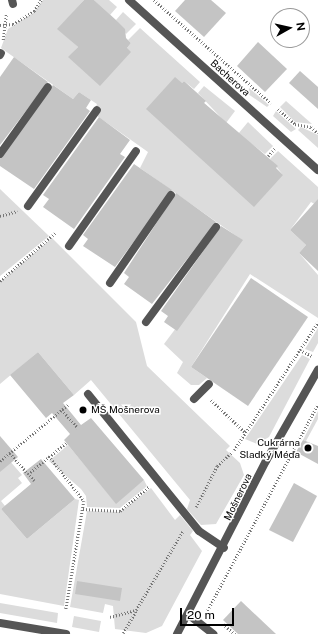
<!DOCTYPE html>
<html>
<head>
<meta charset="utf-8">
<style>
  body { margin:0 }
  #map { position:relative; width:318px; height:634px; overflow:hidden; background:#fff; font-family:"Public Sans",sans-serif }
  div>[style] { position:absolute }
  .green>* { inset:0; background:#dcdcdc }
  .building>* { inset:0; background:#c4c4c4 }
  .path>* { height:2.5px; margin-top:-1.25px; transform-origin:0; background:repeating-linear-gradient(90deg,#777 0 1px,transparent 0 3px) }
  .lane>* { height:8px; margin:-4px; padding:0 4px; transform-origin:4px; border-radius:4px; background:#555 }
  .street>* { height:8px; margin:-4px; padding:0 4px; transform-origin:4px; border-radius:4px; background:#555 }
  .dots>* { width:11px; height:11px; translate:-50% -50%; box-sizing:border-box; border:2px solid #fff; border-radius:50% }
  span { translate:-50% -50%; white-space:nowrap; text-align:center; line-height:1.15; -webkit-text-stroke:3px #fff; paint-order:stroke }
  .street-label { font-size:10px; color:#000 }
  .poi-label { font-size:10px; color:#000 }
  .left { translate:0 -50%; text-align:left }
  .right { translate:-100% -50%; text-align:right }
  .north { position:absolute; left:270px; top:8px; width:40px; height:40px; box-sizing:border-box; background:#fff; border:1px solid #999; border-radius:50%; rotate:82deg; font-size:11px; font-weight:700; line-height:16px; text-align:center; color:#000 }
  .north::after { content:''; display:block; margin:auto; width:14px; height:18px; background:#000; clip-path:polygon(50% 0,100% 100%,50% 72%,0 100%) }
  .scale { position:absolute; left:180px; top:608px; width:54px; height:18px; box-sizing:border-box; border:2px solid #000; border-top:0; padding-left:5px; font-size:12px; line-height:14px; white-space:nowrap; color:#000; -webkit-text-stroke:3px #fff; paint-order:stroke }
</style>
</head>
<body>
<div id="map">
  <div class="green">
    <div style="clip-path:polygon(43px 0,84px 0,58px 29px,78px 47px,69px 57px,127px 48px,131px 43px,128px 40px,140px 28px,200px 82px,194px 89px,184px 81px,182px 83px,283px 175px,270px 159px,278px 151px,318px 187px,318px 206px,311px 202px,290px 230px,306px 245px,299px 253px,318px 275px,318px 318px,250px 274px,191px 367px,207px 378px,199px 385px,191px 385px,177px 373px,183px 362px,164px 344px,242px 240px,140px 168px,148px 152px,93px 113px,97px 104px,79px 92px,73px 99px,1px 48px,8px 29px,33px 13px)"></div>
    <div style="clip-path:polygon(94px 0,109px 0,117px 7px,110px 15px)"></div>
    <div style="clip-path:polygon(123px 12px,136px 24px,126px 34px,116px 20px)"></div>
    <div style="clip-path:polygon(204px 86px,235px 111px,226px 123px,198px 93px)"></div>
    <div style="clip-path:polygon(249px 88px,269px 105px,267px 107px,248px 94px)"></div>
    <div style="clip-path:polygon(286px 101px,312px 124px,295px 122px,280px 107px)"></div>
    <div style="clip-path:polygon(276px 111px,296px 129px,291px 132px,273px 116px)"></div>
    <div style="clip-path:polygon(248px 122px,273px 146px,265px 154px,238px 134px)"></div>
    <div style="clip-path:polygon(301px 127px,318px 135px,318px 148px,298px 130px)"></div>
    <div style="clip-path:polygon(0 189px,49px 236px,0 276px)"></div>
    <div style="clip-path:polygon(52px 238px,136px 322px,147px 366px,230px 446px,226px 450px,240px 463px,244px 475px,216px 524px,201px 525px,187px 509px,190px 500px,91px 380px,74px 395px,38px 352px,0 384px,0 282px)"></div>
    <div style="clip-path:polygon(318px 328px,318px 343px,313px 352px,305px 349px)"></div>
    <div style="clip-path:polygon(302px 355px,310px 359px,269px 437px,257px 444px,245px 439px)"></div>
    <div style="clip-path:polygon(318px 411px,318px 419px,306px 441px,303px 440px)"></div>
    <div style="clip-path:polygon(68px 445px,116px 503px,144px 480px,147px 486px,120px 508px,87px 507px,86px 496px,81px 489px,49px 461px)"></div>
    <div style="clip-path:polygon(9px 460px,22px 475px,18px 478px,22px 483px,1px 501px,5px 506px,1px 509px,27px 539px,75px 499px,79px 500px,64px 606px,0 594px,0 468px)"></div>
    <div style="clip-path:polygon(151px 488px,175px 520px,180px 515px,193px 531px,190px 535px,202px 551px,162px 626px,146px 633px,115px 629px,113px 606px,105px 604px,103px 613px,70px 607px,87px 511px,120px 512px)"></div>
    <div style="clip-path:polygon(0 603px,58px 613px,57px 623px,0 613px)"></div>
    <div style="clip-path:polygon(74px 616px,101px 621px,99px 632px,72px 627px)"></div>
  </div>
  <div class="building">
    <div style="clip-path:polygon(84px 0,94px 0,116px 20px,125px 29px,126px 38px,131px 43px,127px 48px,131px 52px,100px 86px,68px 57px,78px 47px,57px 29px)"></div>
    <div style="clip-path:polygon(185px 0,211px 0,226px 13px,204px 37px,175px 11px)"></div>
    <div style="clip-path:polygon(258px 42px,287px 69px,265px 92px,237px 66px)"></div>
    <div style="clip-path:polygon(14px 57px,48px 82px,0 145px,0 77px)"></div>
    <div style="clip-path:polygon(300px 71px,318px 87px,318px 109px,289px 83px)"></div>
    <div style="clip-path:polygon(175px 77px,182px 83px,184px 81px,206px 101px,204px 103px,278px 166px,276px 168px,283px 175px,254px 207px,146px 109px)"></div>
    <div style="clip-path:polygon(53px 85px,73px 99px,79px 92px,91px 100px,86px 108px,90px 111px,34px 189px,0 166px,0 159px)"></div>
    <div style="clip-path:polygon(99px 117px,130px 140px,120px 154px,125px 157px,74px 229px,43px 207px,49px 199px,43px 195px)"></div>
    <div style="clip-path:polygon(134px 164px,172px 190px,115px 267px,83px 246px,88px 239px,83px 235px)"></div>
    <div style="clip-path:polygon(176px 193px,216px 222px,152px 304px,124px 284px,129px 277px,124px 273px)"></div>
    <div style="clip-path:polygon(318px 199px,318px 271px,299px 253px,306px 245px,290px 230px)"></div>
    <div style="clip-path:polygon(221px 226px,243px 240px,177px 331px,164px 322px,168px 316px,161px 311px)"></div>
    <div style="clip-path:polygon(251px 278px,308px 317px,248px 406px,191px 367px)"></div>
    <div style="clip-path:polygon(38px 352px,74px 395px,63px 403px,81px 425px,91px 418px,144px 480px,116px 504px,64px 440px,70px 434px,52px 413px,46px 418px,10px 375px)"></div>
    <div style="clip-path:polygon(0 436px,18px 457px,0 472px)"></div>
    <div style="clip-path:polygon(303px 440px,318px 446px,318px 464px,296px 452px)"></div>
    <div style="clip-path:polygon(41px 459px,75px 499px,27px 539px,1px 509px,31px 484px,23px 473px)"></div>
    <div style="clip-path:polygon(294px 483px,317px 496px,293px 542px,269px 530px)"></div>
    <div style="clip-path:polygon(77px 581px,122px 588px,120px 601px,75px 594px)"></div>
    <div style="clip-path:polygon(241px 601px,276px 634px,238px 634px,223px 620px)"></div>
  </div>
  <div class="path">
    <div style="left:154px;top:0;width:156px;rotate:41.4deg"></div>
    <div style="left:0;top:25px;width:13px;rotate:-4deg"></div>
    <div style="left:13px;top:24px;width:25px;rotate:-32deg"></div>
    <div style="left:34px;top:11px;width:13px;rotate:-58deg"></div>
    <div style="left:3px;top:40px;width:26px;rotate:-83deg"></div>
    <div style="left:278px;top:109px;width:23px;rotate:41deg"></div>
    <div style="left:295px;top:124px;width:16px;rotate:11deg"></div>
    <div style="left:311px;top:127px;width:9px;rotate:41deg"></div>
    <div style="left:268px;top:156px;width:11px;rotate:-49deg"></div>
    <div style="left:0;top:216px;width:18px;rotate:-16deg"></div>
    <div style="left:0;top:281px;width:73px;rotate:-41.1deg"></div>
    <div style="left:300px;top:350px;width:13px;rotate:27deg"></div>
    <div style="left:211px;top:400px;width:48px;rotate:43.3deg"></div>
    <div style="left:62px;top:410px;width:24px;rotate:48deg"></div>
    <div style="left:234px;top:450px;width:153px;rotate:-56.7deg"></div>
    <div style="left:10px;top:453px;width:28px;rotate:49deg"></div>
    <div style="left:49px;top:456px;width:57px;rotate:52.1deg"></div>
    <div style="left:84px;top:501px;width:110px;rotate:99.4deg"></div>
    <div style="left:0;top:461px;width:89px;rotate:-39.6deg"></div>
    <div style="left:34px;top:481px;width:9px;rotate:-131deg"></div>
    <div style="left:28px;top:474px;width:49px;rotate:-39.2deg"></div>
    <div style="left:196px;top:507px;width:46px;rotate:-62.9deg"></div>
    <div style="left:217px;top:466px;width:21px;rotate:-43deg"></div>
    <div style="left:83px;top:509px;width:37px;rotate:3deg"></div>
    <div style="left:120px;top:511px;width:38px;rotate:-40deg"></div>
    <div style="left:206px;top:613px;width:237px;rotate:-61.8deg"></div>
    <div style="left:110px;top:617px;width:27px;rotate:-15deg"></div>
    <div style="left:136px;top:610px;width:92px;rotate:-59.3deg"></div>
    <div style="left:223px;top:624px;width:16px;rotate:40deg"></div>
    <div style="left:123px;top:633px;width:26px;rotate:-59deg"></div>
  </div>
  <div class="lane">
    <div style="left:12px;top:0;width:4px;rotate:76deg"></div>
    <div style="left:0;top:55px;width:2px;rotate:-63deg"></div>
    <div style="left:0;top:154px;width:82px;rotate:-54.4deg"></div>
    <div style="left:28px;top:206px;width:118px;rotate:-54.3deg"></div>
    <div style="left:69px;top:246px;width:116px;rotate:-54.8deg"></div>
    <div style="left:110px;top:283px;width:107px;rotate:-55.3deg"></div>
    <div style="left:146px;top:322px;width:118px;rotate:-53.6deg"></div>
    <div style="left:88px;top:394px;width:176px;rotate:51deg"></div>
    <div style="left:199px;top:531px;width:30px;rotate:34deg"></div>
    <div style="left:194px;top:399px;width:21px;rotate:-45deg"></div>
  </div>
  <div class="street">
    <div style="left:129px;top:0;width:254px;rotate:42deg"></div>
    <div style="left:189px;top:615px;width:31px;rotate:38deg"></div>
    <div style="left:0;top:623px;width:67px;rotate:9.5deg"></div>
    <div style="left:177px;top:634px;width:195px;rotate:-62.8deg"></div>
    <div style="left:266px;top:461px;width:105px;rotate:-60.3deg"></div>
  </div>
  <div class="dots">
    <div style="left:83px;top:410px;background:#000"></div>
    <div style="left:308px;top:448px;background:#000"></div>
  </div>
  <div class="street-label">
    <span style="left:230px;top:78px;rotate:42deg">Bacherova</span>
    <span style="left:238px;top:497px;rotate:-64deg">Mošnerova</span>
  </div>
  <div class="poi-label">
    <span class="left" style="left:91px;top:410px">MŠ Mošnerova</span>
    <span class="right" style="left:300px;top:448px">Cukrárna<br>Sladký Méďa</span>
  </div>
  <div class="north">N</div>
  <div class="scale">20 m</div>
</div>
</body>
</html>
